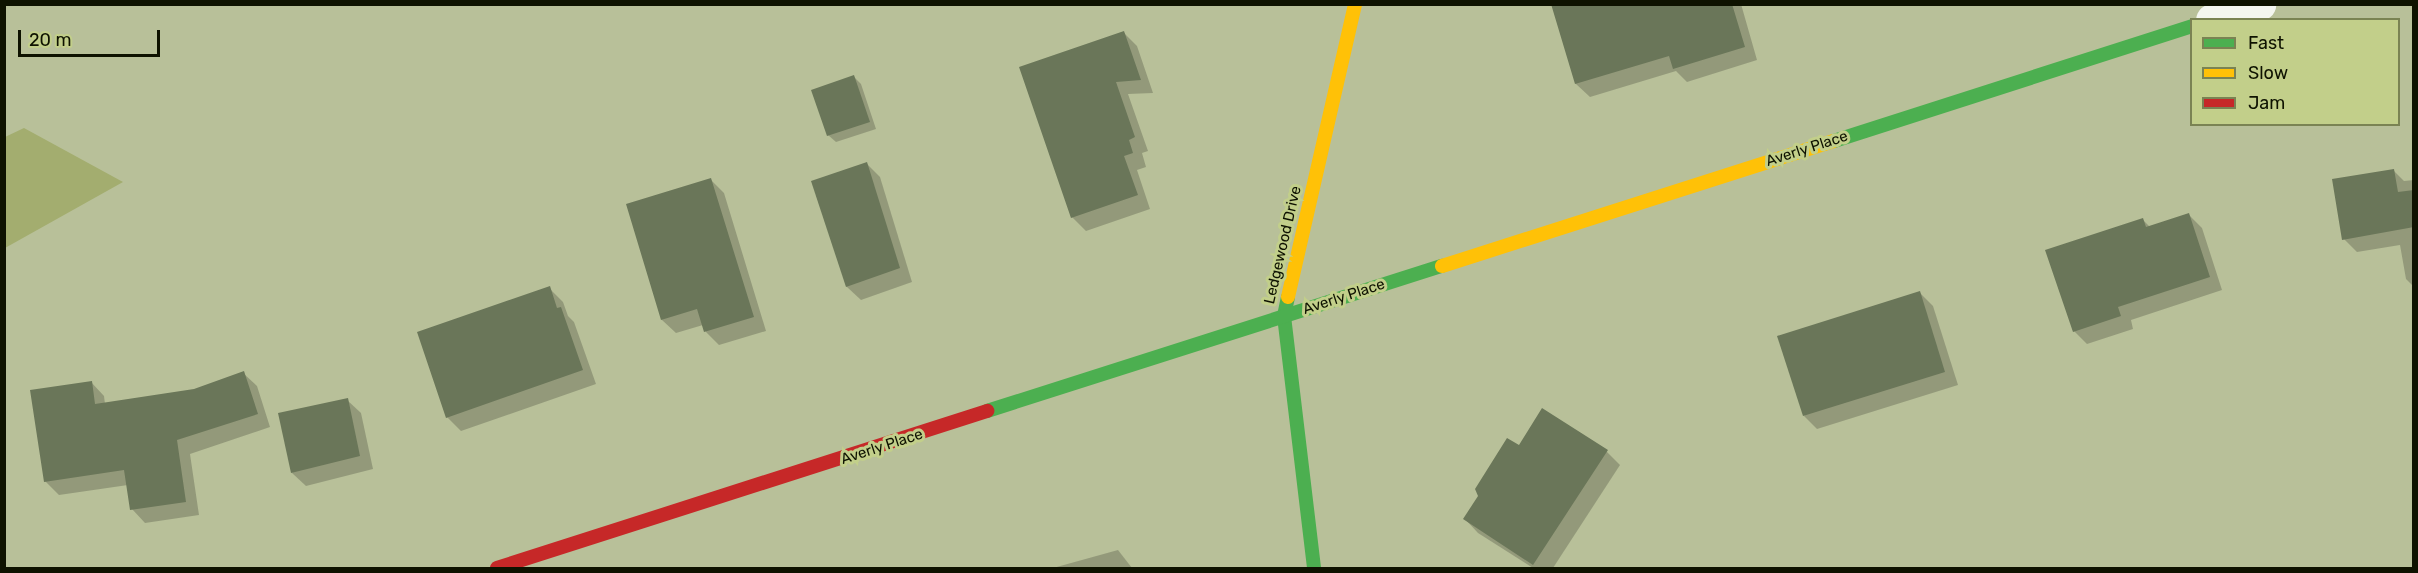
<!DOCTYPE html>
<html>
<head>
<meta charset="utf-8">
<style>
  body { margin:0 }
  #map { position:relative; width:2418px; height:573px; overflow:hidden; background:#b8c099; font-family:Rubik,sans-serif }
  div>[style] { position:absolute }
  .green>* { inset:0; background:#a3ad6f }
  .shadow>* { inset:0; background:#0003 }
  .building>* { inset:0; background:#6a7659 }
  .street>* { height:33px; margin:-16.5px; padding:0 16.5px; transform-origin:16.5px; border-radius:16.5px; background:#f4f6f0 }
  .fast>* { height:14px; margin:-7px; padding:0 7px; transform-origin:7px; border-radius:7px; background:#4caf50 }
  .slow>* { height:14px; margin:-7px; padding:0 7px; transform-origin:7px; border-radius:7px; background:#ffc107 }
  .jam>* { height:14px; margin:-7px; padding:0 7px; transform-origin:7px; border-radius:7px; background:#c62828 }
  span { translate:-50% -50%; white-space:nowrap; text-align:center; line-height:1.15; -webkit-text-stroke:6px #c2cf8a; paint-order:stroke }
  .street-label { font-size:15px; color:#0e1200 }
  .frame { position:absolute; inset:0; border:6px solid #0e1200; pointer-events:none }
  .legend { position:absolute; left:2190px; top:18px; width:210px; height:108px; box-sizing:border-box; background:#c2cf8a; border:2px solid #7a8353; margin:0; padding:8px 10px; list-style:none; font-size:18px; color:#0e1200 }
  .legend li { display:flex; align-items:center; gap:12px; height:30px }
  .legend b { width:30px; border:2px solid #7a8353 }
  .scale { position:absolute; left:18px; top:30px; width:142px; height:27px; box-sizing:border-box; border:3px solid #0e1200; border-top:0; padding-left:8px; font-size:18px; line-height:21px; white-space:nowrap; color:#0e1200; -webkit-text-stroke:4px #c2cf8a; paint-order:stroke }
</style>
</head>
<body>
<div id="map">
  <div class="green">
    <div style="clip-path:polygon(24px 128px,123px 182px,5px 248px,5px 137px)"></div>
  </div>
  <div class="shadow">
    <div style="clip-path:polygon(1553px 4px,1741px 4px,1757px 60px,1687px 82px,1676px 71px,1590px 97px,1576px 84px)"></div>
    <div style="clip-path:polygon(1124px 33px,1137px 46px,1153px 93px,1128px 94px,1148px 151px,1142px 153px,1146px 167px,1137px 170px,1150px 209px,1086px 231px,1072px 217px)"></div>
    <div style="clip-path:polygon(854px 77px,861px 84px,876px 129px,836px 142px,828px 135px)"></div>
    <div style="clip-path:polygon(867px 164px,880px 177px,912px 282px,861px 300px,847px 287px,813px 182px)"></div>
    <div style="clip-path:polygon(2394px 171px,2404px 181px,2414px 180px,2414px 287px,2406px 279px,2400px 245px,2357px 252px,2344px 239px)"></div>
    <div style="clip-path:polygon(711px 180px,724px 193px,766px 331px,719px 345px,706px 332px,703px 325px,676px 333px,662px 320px)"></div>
    <div style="clip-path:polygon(2188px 214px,2202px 228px,2222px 290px,2131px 320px,2133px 329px,2087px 344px,2074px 331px,2142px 219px,2150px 227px)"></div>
    <div style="clip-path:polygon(549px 288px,563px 302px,568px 316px,574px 322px,596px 384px,461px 431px,447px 417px)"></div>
    <div style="clip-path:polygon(1920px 293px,1933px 306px,1958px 385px,1817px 429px,1804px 416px)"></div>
    <div style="clip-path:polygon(243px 373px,257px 386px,270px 427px,190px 454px,199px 515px,145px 523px,132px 509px,128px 485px,59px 495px,45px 481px,91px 382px,104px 396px,105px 404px,194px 391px)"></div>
    <div style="clip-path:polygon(347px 400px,361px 413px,373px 469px,306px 486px,292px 473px)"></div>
    <div style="clip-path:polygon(1520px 447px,1607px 452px,1620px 465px,1553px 568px,1533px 568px,1478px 533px,1465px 519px)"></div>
    <div style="clip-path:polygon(1118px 550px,1132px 568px,1053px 568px)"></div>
  </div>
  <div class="building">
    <div style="clip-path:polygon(1551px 4px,1732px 4px,1745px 47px,1673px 69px,1669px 56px,1575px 84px)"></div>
    <div style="clip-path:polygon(1124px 31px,1141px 80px,1116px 82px,1135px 137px,1129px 140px,1133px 153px,1124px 156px,1138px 195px,1071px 218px,1019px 67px)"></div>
    <div style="clip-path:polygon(854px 75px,870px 122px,827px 136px,811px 90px)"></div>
    <div style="clip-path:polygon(867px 162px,900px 268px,846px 287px,811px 181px)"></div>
    <div style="clip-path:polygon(2394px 169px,2398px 192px,2414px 190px,2414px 227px,2342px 240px,2332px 179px)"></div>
    <div style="clip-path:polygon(711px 178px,754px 317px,704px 332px,697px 309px,661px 320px,626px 204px)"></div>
    <div style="clip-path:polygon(2189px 213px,2210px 277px,2118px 307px,2121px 316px,2073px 332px,2045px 250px,2143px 218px,2146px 227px)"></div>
    <div style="clip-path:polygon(550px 286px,557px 308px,561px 307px,583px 370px,446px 418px,417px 332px)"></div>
    <div style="clip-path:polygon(1920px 291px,1945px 372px,1803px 416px,1777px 336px)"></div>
    <div style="clip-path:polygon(244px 371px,258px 414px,177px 440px,186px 502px,130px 510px,124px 470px,44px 482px,30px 390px,92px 381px,95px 404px,194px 389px)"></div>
    <div style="clip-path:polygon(348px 398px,360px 456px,291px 473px,278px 413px)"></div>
    <div style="clip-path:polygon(1542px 408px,1608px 450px,1533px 565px,1463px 519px,1478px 496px,1475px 489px,1507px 438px,1519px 445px)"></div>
  </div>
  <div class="street">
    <div style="left:2212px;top:20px;width:50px;rotate:-18.8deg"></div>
  </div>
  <div class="fast">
    <div style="left:1834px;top:141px;width:376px;rotate:-17.8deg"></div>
    <div style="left:1288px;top:297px;width:19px;rotate:102deg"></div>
    <div style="left:1284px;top:316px;width:254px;rotate:83.2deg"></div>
    <div style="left:987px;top:411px;width:478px;rotate:-17.7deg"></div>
  </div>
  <div class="slow">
    <div style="left:1442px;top:266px;width:411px;rotate:-17.7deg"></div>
    <div style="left:1288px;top:297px;width:301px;rotate:-77.1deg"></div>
  </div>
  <div class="jam">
    <div style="left:497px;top:568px;width:515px;rotate:-17.77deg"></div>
  </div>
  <div class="street-label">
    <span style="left:1807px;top:149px;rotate:-18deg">Averly Place</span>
    <span style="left:1283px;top:245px;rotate:-77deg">Ledgewood Drive</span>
    <span style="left:1344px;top:297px;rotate:-18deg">Averly Place</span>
    <span style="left:882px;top:447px;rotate:-18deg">Averly Place</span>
  </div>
  <div class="frame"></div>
  <ul class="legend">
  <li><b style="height:8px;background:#4caf50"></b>Fast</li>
  <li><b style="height:8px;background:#ffc107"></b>Slow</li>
  <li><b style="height:8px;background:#c62828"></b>Jam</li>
  </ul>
  <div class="scale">20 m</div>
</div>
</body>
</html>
